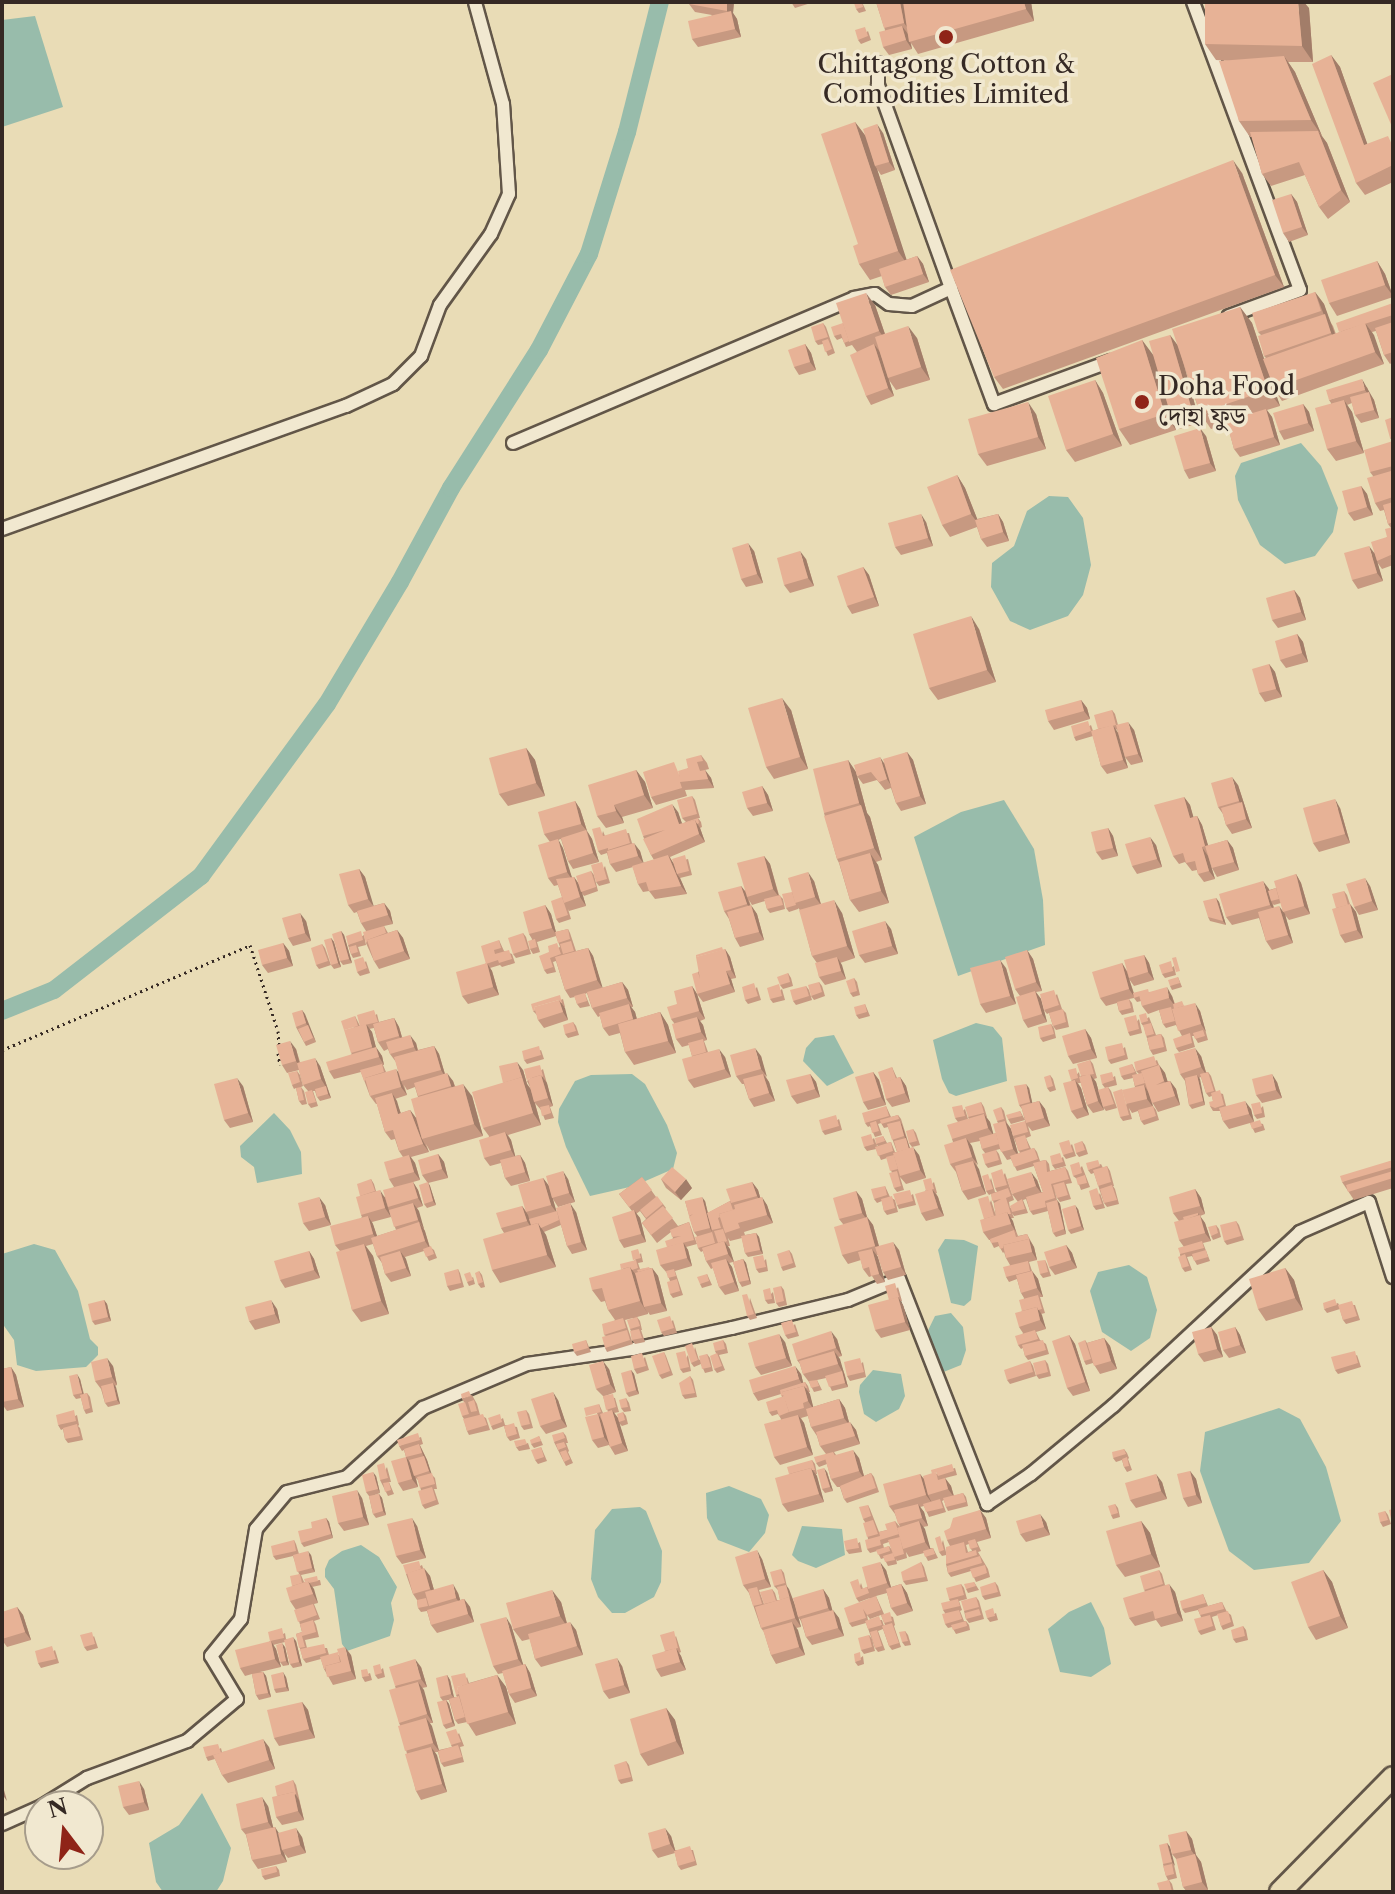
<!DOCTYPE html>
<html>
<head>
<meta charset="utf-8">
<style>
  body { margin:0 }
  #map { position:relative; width:1395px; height:1894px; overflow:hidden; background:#e9dcb6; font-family:"Libre Caslon Text","Noto Serif Bengali",serif }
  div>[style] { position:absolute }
  .water>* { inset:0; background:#98bcab }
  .canal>* { height:18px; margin:-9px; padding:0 9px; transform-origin:9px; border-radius:9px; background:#98bcab }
  .path>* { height:3px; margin-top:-1.5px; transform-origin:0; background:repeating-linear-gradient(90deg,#352924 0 2px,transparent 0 6px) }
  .roads { filter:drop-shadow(2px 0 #625648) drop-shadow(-2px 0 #625648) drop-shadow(0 2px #625648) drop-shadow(0 -2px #625648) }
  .minor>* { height:12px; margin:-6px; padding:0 6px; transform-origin:6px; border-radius:6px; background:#f1e8d0 }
  .primary>* { height:20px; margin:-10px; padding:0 10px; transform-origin:10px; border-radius:10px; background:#e9dcb6 }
  .wall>* { inset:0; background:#c79981 }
  .shaded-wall>* { inset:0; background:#a27d69 }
  .building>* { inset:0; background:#e7b296 }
  .dots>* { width:22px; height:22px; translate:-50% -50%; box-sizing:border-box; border:4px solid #f1e8d0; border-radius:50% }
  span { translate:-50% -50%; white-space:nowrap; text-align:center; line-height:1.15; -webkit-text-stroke:7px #f1e8d0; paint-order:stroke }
  .poi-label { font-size:26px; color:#352924 }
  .left { translate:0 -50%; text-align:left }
  .frame { position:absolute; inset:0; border:4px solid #352924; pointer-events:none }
  .north { position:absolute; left:24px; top:1790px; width:80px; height:80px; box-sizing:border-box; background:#f1e8d0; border:2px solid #a69c8b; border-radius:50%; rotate:344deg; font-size:22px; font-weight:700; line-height:32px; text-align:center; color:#352924 }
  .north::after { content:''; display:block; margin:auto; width:28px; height:36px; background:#8f2418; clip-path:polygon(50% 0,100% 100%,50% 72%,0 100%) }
</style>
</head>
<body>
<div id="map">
  <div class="water">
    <div style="clip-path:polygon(35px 16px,63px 107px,2px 127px,2px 20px)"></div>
    <div style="clip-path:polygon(1301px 443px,1321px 466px,1338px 508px,1333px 532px,1315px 556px,1285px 564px,1260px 545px,1238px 500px,1235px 476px,1241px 463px)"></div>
    <div style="clip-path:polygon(1049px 496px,1068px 497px,1083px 518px,1091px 565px,1083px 595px,1068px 616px,1030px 630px,1010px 621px,991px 587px,992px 563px,1014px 546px,1027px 511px)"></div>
    <div style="clip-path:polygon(1004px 800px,1034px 849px,1043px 900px,1045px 945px,958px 976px,914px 837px,961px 812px)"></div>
    <div style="clip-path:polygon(976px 1023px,993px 1027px,1002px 1038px,1007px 1081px,956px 1096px,949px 1093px,942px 1079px,933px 1040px)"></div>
    <div style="clip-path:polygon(834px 1035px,854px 1073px,827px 1086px,803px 1061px,806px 1048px,815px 1038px)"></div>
    <div style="clip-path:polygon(632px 1074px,645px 1084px,667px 1125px,677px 1153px,673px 1169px,634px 1186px,590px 1196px,566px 1147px,558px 1122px,559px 1109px,575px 1081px,591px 1075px)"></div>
    <div style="clip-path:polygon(274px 1113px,290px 1130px,301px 1152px,302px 1174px,257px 1183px,254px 1167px,241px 1157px,240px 1146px)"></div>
    <div style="clip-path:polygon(945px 1239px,964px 1240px,978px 1246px,971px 1300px,964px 1306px,951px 1303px,938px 1250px)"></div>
    <div style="clip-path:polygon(34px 1244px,55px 1250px,78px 1291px,90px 1339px,98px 1347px,98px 1355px,86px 1367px,36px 1371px,17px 1365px,14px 1340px,2px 1323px,2px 1254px)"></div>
    <div style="clip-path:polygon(1129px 1265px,1147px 1277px,1157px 1310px,1150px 1338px,1131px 1351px,1102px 1332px,1090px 1291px,1098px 1272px)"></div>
    <div style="clip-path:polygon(951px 1313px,963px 1327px,966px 1350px,961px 1365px,941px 1373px,933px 1359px,921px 1353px,921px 1345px,935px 1316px)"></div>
    <div style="clip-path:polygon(873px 1370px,901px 1374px,905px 1396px,899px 1409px,876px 1422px,864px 1414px,859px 1392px,860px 1385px)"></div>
    <div style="clip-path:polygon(1279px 1408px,1300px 1419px,1326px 1467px,1341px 1521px,1309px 1563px,1254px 1570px,1229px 1551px,1212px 1505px,1200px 1471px,1205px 1432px)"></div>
    <div style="clip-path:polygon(729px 1486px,761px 1499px,769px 1515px,765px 1533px,749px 1552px,718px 1540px,707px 1518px,706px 1493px)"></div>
    <div style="clip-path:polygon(640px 1507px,646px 1511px,662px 1551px,661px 1582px,654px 1597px,625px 1613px,612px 1613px,598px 1597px,591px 1579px,595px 1530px,612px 1509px)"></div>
    <div style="clip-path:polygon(802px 1526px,842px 1529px,845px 1555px,816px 1568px,798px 1561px,792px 1555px)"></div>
    <div style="clip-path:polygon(361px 1545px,379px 1557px,397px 1587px,391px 1603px,394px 1620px,390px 1636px,347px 1651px,342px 1644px,334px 1589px,325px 1577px,325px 1569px,329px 1560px,342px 1551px)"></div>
    <div style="clip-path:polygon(1091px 1602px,1104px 1628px,1111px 1664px,1091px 1677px,1060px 1672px,1048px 1629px,1069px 1612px)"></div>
    <div style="clip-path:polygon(202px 1793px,231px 1848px,223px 1881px,216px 1892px,163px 1892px,156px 1882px,149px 1843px,179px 1825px)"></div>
  </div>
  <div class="canal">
    <div style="left:2px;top:1011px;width:56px;rotate:-22deg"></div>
    <div style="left:54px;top:990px;width:186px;rotate:-37.8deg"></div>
    <div style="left:201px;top:876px;width:213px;rotate:-53.8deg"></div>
    <div style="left:327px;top:704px;width:142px;rotate:-59.1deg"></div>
    <div style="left:400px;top:582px;width:107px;rotate:-61.5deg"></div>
    <div style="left:451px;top:488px;width:164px;rotate:-57.5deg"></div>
    <div style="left:539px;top:350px;width:108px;rotate:-62.5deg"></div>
    <div style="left:589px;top:254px;width:128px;rotate:-72.7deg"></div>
    <div style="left:627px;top:132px;width:134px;rotate:-75.8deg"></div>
  </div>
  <div class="path">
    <div style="left:2px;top:1050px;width:269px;rotate:-22.9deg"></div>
    <div style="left:250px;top:945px;width:90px;rotate:72deg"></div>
    <div style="left:278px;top:1031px;width:15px;rotate:86deg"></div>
    <div style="left:278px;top:1053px;width:12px;rotate:81deg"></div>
  </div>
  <div class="roads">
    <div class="minor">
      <div style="left:1193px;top:2px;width:307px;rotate:69.6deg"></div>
      <div style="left:1300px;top:290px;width:76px;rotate:159.9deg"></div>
      <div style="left:951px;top:288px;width:124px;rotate:69.7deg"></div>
      <div style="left:994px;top:404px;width:125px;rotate:-20.2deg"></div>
      <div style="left:513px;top:443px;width:371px;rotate:-23deg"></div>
      <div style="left:854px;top:298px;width:21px;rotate:-11deg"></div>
      <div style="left:875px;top:294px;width:17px;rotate:36deg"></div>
      <div style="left:889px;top:304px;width:23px;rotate:5deg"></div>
      <div style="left:912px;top:306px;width:43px;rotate:-24.8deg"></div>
      <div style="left:951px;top:288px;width:216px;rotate:-109.8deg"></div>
      <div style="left:878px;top:85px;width:22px;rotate:-90deg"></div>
      <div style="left:2px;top:529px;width:365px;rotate:-19.7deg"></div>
      <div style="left:346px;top:406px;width:52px;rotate:-25.1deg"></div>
      <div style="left:393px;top:384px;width:40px;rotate:-45deg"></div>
      <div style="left:421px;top:356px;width:54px;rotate:-69.6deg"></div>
      <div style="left:440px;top:305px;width:87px;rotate:-54.3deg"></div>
      <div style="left:491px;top:234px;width:44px;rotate:-65.8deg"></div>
      <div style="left:509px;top:194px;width:90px;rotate:-93.8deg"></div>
      <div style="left:503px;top:104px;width:106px;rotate:-105.4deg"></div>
      <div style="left:42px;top:1806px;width:53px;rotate:-31.9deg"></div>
      <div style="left:87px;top:1778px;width:107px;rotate:-20.3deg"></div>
      <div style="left:187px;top:1741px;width:65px;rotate:-40deg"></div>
      <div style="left:237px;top:1699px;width:50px;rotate:-121.2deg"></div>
      <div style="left:211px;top:1656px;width:48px;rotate:-51deg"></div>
      <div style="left:241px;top:1619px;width:91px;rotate:-80.5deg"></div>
      <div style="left:256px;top:1529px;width:48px;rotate:-50deg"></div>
      <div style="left:287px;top:1492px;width:62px;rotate:-14deg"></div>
      <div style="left:347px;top:1477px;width:103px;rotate:-42.2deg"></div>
      <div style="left:423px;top:1408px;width:113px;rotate:-22.9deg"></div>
      <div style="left:527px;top:1364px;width:107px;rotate:-8.1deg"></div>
      <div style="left:633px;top:1349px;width:101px;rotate:-12deg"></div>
      <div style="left:732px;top:1328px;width:119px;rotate:-13.6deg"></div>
      <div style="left:848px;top:1300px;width:55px;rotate:-22.4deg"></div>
      <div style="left:899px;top:1279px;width:242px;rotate:68.6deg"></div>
      <div style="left:987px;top:1504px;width:53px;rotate:-34.3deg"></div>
      <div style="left:1031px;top:1474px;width:107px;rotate:-39.7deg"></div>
      <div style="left:1113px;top:1406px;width:255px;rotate:-42.9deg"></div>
      <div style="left:1300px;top:1232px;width:75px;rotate:-23.5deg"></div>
      <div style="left:1369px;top:1202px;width:79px;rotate:72.3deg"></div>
      <div style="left:2px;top:1824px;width:42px;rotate:-24.1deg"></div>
    </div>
    <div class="primary">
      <div style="left:1280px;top:1892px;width:161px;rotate:-45.5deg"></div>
    </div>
  </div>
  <div class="wall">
    <div style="clip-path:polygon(689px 2px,734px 2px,733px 13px,737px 19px,741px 37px,698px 47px,692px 39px,712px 15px,695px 12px,689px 4px)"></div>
    <div style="clip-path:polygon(791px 2px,814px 2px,795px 8px)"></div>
    <div style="clip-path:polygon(862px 2px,866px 11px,859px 13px,856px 9px)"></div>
    <div style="clip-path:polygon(876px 2px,1031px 2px,1034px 21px,918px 54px,911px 43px,912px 49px,889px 55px,883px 47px,885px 30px)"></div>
    <div style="clip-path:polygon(1309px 8px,1313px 62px,1288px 62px,1295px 72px,1322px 136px,1327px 143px,1350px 202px,1328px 219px,1319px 207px,1305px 175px,1271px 186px,1262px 174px,1252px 137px,1250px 137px,1239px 121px,1229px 61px,1216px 60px,1205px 44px)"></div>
    <div style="clip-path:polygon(868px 31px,871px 40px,861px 44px,858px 40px)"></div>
    <div style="clip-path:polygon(1331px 55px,1340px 67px,1367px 144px,1393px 143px,1393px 182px,1365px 195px,1356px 183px)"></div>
    <div style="clip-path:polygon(855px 122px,865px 135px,883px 133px,895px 170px,881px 175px,877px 169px,906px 260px,917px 256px,923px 264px,929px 282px,891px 295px,885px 287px,882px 276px,870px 280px,859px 264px)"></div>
    <div style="clip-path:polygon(1242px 173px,1284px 287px,1003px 389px,994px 377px)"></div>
    <div style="clip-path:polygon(1291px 194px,1297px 202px,1308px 235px,1289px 242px,1283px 233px)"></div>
    <div style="clip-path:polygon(1377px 261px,1385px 274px,1393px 297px,1337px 316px,1329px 303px)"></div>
    <div style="clip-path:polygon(1315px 292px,1324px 304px,1329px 320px,1333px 326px,1336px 334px,1393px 303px,1393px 362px,1390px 364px,1384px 355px,1376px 331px,1372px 332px,1384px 364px,1282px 401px,1274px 389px,1280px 406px,1267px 410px,1272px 417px,1280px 445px,1240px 457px,1234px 449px,1227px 423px,1211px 429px,1200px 413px,1183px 363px,1200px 423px,1179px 429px,1174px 420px,1176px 430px,1130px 445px,1119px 429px,1142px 340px,1153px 356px,1170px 335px,1177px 345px,1240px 307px,1252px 323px,1264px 359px,1266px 358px,1264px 356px,1261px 335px,1258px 332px)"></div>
    <div style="clip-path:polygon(875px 305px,885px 334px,917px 338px,930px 380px,896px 390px,889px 380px,894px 396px,871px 405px,866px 396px,857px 352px,852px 345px,846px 347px,842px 338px,837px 340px,834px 336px,843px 323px)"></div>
    <div style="clip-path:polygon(823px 323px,826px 327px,835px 353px,828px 356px,823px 344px,818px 345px,815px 341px)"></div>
    <div style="clip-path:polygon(805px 344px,811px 353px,816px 370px,799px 375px,794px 367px)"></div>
    <div style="clip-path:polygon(1095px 380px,1103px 393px,1122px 446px,1075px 462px,1066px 450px)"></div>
    <div style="clip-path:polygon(1367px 387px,1369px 393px,1374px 400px,1379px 418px,1361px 423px,1355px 415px,1352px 403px,1347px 405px,1352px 412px,1364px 453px,1336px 461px,1327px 449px,1331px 403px,1329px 400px)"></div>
    <div style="clip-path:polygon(1303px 404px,1309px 412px,1314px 431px,1284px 440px,1279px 431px)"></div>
    <div style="clip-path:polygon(1036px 414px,1046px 449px,987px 466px,978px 454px)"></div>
    <div style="clip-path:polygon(1393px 417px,1393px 565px,1382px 569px,1377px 562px,1383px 581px,1358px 589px,1352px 580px,1387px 537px,1391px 528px,1388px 524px,1384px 510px,1380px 511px,1375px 503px,1373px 476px,1370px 472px,1393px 441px,1390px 438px)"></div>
    <div style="clip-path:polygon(1206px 436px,1216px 471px,1189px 479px,1184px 470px)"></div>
    <div style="clip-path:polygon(957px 475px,965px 488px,977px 519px,998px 514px,1003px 522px,1009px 541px,987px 547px,981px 539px,977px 527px,950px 537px,942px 525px)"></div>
    <div style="clip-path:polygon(1361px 486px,1367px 494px,1373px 515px,1354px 521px,1348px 513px)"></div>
    <div style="clip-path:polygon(926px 522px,933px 546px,901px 555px,895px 547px)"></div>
    <div style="clip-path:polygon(754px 551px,763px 583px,746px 587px,741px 579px)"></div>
    <div style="clip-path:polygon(806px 559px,814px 586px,790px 593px,784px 585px)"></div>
    <div style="clip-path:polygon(863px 567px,869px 575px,879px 606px,852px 614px,847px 606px)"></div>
    <div style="clip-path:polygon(1294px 590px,1300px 598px,1306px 620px,1278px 628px,1272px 620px)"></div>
    <div style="clip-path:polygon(979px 629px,996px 682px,938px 700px,929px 688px)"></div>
    <div style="clip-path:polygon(1297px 634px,1303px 642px,1308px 662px,1286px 668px,1280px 660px)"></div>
    <div style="clip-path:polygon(1269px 664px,1275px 672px,1282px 697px,1265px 702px,1259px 693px)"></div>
    <div style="clip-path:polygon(1081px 700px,1087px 708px,1090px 719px,1054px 730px,1048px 721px)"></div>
    <div style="clip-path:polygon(791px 710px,808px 769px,774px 779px,766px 767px)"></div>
    <div style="clip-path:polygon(1112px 710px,1115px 714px,1118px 725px,1134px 730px,1143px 762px,1131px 765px,1125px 757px,1117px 729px,1116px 730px,1118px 733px,1128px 768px,1107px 774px,1101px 766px,1093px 736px,1076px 741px,1074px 737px,1091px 725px,1093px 731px,1098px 729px)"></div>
    <div style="clip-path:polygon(526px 748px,535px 760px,545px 796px,508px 806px,499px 794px)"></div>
    <div style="clip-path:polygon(907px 752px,913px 760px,926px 804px,901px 811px,896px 803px,891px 788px,885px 790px,877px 780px,863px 784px,857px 776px)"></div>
    <div style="clip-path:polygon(701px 755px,707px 763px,709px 769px,705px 770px,711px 778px,714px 788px,685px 790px,687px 796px,656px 805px,651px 797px,688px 768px)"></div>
    <div style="clip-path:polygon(848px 760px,856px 772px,867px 813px,870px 817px,882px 860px,876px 862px,878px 865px,889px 903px,859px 912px,850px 900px,839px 863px,837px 859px,824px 813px)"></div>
    <div style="clip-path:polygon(636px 770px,645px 782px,653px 808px,622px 817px,624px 823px,606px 828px,597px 816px)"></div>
    <div style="clip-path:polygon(1238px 785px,1252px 828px,1232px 834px,1226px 825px,1223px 814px,1218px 807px)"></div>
    <div style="clip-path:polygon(762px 786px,768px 795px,773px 811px,753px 816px,747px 808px)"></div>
    <div style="clip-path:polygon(692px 796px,695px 800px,700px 818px,698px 818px,701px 822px,702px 827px,700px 828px,705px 842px,670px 857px,673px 863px,688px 859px,692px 875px,680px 878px,687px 894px,655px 899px,649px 891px,643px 892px,638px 884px,633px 867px,616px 872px,610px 864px,607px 853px,601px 855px,598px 851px,603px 831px,605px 836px,629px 833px,632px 843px,640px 851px,643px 863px,654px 860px,651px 855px,643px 836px,678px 812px,682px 824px,686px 822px,682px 818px)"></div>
    <div style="clip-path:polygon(1184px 797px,1190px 805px,1193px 817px,1197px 816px,1202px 825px,1208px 846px,1227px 840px,1233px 848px,1239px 870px,1217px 877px,1212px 868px,1208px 856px,1215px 879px,1204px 882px,1198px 874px,1197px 870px,1192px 871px,1185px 862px,1179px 864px,1173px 856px)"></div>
    <div style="clip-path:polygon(575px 801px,580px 809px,587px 831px,592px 839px,599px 862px,573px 869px,568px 861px,561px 839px,558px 840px,572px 878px,574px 877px,579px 884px,591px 871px,594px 875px,598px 891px,584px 896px,582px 893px,586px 906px,569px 911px,568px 909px,571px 919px,559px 923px,556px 919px,562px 897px,558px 885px,554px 886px,548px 878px,550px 842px,544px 834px)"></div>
    <div style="clip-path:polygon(1340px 808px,1350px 843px,1319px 852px,1313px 843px)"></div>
    <div style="clip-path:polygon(1108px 828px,1113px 836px,1118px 856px,1102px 860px,1096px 852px)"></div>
    <div style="clip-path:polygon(1156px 845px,1162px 867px,1137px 874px,1132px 866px)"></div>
    <div style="clip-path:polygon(764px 856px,770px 864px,779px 895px,783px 899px,785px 909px,770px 913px,767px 909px,765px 901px,752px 905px,749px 900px,751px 906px,757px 914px,764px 940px,740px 947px,735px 938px,729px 919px,724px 911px,741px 886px,745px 891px)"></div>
    <div style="clip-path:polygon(605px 866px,610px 883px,599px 886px,596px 882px)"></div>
    <div style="clip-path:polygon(359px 869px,365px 877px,373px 906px,384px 903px,390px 911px,393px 924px,384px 926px,388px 933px,397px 930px,403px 938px,410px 959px,379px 969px,374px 961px,366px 943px,366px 931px,361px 923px,357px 912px,354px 913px,348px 905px)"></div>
    <div style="clip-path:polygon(evenodd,1296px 874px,1301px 883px,1310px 914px,1289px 920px,1285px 915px,1293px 943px,1272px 950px,1266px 941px,1259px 918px,1232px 925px,1226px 917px,1269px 890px,1276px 888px,1296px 874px,1281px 903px,1283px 911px,1274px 908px,1273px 904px,1274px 905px,1281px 903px)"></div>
    <div style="clip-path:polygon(814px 881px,821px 904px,842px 913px,855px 958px,840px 963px,846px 979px,825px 985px,819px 977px,817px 963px,812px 956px,800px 910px,798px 908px,798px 909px,789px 912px,786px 908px,792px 892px)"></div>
    <div style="clip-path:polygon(1370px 886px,1378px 910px,1359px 915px,1354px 907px)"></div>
    <div style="clip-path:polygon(1344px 891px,1347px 895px,1350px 904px,1356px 912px,1363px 938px,1345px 943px,1340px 935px,1336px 908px)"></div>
    <div style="clip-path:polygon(1216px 898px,1219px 902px,1226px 925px,1210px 921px,1208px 917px)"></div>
    <div style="clip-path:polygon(545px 905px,551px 914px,556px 932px,568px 929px,570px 933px,576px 951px,588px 948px,593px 956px,602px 988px,622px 982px,628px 990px,633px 1007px,631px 1007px,635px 1012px,637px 1019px,660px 1012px,668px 1025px,676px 1053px,634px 1065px,625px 1052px,620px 1033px,609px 1036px,603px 1028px,600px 1016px,598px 1017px,592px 1008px,587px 993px,585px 994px,590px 1006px,580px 1008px,577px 1004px,575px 997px,570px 998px,565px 990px,556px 961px,553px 962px,556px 972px,547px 974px,544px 970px,549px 952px,560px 947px,563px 955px,556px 936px,537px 942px,540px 952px,533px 954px,530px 949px,532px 939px,529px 934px)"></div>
    <div style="clip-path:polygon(306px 921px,311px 941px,293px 946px,288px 938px)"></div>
    <div style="clip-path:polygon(891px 929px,898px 954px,865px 963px,859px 955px)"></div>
    <div style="clip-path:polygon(341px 931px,344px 935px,352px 963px,343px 965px,340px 961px)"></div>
    <div style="clip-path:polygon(523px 933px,526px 937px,531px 954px,516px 958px,513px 954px)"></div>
    <div style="clip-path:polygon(364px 935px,366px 945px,358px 947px,361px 956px,353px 958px,351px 954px,348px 945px)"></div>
    <div style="clip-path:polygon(331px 938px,334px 942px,341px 967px,334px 969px,331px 965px)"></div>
    <div style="clip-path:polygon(499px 940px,504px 951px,512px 954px,515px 963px,502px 967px,500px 965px,490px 968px,492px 971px,499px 995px,468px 1004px,462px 996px,486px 963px)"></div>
    <div style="clip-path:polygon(283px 943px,289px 951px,293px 966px,268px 973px,262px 965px)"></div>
    <div style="clip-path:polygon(322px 944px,325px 948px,331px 965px,319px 969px,316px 965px)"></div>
    <div style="clip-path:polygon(725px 949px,730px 957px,736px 978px,731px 979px,735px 992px,703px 1002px,697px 994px,698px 972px)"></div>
    <div style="clip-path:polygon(1027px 950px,1033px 959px,1042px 991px,1036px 992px,1041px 999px,1047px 1022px,1028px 1028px,1023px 1020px,1020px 996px,1015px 989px)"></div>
    <div style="clip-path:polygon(1144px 955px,1149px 963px,1154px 980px,1134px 986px,1129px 979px,1134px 993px,1150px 992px,1172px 996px,1175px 1004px,1185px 1006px,1200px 1011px,1208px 1040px,1198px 1043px,1194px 1036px,1192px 1036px,1195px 1047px,1179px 1052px,1176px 1048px,1182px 1036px,1176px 1025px,1166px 1028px,1163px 1024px,1159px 1010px,1148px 1014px,1142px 1006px,1141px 1001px,1137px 1002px,1134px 998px,1129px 999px,1132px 1003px,1134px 1012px,1122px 1015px,1119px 1011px,1117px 1003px,1106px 1006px,1100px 998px,1122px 963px,1127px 971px)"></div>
    <div style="clip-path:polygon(366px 961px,370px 973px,360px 976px,357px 972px)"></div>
    <div style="clip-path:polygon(1174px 966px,1176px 975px,1165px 978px,1162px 974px)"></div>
    <div style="clip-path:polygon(1006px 968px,1016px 1004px,986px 1013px,980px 1004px)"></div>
    <div style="clip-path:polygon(788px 973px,791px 978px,793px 986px,783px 989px,780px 985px)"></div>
    <div style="clip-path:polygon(1178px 977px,1182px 987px,1172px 990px,1170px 986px)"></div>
    <div style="clip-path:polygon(854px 978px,857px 982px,860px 995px,853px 997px,850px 993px)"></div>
    <div style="clip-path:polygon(819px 982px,822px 986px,825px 996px,814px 1000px,811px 996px)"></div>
    <div style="clip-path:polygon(692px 986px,697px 994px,705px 1019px,700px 1021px,703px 1025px,707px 1040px,704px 1041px,708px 1052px,725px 1057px,731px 1077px,694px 1088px,688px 1080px,692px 1056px,689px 1045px,682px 1047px,676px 1039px,674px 1023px,671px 1019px,677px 1004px)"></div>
    <div style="clip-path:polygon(806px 986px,809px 990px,812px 1000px,796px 1005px,793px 1001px)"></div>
    <div style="clip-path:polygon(757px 987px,761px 1000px,748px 1004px,745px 1000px)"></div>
    <div style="clip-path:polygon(782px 989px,785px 1000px,773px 1003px,770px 999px)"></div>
    <div style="clip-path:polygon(1057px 994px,1062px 1009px,1066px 1013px,1069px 1027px,1056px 1030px,1053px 1026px,1049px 1013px,1047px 1014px,1044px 1010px)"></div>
    <div style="clip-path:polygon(563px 999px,565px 1007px,564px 1007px,568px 1020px,544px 1028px,538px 1020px,537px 1015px,533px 1011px)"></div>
    <div style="clip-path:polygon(865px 1004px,870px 1016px,859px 1019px,856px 1015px)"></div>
    <div style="clip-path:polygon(302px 1010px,316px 1042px,306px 1046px,296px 1027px)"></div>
    <div style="clip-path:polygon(evenodd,377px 1014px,379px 1022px,394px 1018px,399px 1027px,402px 1037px,416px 1043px,418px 1050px,434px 1046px,439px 1054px,445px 1074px,453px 1081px,455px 1086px,472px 1096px,483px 1136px,430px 1151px,426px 1144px,429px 1152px,411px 1157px,415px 1163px,420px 1180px,413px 1182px,418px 1190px,423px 1206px,417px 1208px,430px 1247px,434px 1250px,437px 1258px,429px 1261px,424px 1251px,405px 1257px,411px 1276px,391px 1282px,385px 1274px,382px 1263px,377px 1256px,373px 1244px,366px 1246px,373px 1256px,389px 1314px,361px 1322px,352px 1310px,340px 1251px,335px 1245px,362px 1217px,361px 1215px,360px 1196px,371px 1179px,374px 1184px,376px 1191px,385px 1197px,394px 1187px,389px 1179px,403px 1157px,399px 1151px,395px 1139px,391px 1140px,385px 1132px,377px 1104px,376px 1104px,370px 1096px,361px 1072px,334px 1079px,329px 1071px,352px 1054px,351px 1053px,355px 1016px,360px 1026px,377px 1014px,374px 1028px,378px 1042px,384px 1051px,388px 1049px,390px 1054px,396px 1062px,399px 1074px,386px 1072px,383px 1065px,384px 1065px,382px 1056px,376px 1048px,372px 1032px,369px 1029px,374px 1028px,377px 1014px,404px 1085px,407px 1090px,415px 1087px,418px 1097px,416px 1118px,410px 1110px,401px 1113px,395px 1099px,407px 1095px,404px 1085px,377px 1014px,388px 1207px,396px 1230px,377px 1236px,372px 1222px,391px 1217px,388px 1207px)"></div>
    <div style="clip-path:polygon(1149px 1017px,1156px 1035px,1161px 1034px,1164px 1038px,1167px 1051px,1153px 1055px,1150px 1050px,1144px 1027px,1141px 1023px)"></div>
    <div style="clip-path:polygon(1139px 1019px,1142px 1033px,1130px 1036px,1128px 1032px)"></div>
    <div style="clip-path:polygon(573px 1022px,576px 1026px,579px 1035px,568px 1038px,565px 1034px)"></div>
    <div style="clip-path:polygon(1051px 1024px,1054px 1028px,1056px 1038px,1043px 1042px,1040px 1038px)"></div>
    <div style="clip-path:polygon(1085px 1029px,1091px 1038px,1097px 1058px,1073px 1064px,1068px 1056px)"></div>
    <div style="clip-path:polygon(1125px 1047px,1128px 1059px,1111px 1064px,1108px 1060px)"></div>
    <div style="clip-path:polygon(296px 1049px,300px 1062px,320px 1066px,331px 1098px,320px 1101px,317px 1097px,315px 1091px,313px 1091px,318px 1106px,311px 1108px,308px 1104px,308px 1091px,303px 1085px,299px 1070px,287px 1073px,282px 1065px)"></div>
    <div style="clip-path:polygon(541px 1050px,544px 1059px,527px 1064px,524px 1060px)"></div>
    <div style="clip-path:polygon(761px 1056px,766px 1077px,769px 1082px,775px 1101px,754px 1107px,749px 1099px,744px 1084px,742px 1084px,736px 1076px)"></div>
    <div style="clip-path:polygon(1201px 1056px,1206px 1072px,1208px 1072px,1211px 1076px,1216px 1092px,1223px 1094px,1226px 1106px,1251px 1109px,1254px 1122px,1263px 1124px,1265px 1130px,1255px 1133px,1250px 1123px,1229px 1129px,1223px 1121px,1220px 1111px,1213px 1111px,1210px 1106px,1213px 1101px,1212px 1096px,1209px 1097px,1206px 1093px,1201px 1077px,1199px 1078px,1205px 1105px,1192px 1109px,1189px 1105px,1185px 1081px,1180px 1074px)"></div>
    <div style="clip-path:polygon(1090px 1060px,1093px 1064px,1097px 1078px,1094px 1079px,1096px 1082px,1104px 1110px,1093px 1113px,1087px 1105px,1081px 1083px,1078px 1083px,1081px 1088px,1089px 1115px,1077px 1119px,1071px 1111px,1071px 1081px,1079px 1072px,1080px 1077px)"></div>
    <div style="clip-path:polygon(1157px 1060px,1159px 1065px,1165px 1073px,1167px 1081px,1170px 1081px,1176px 1089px,1180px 1105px,1158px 1112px,1152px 1102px,1153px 1106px,1156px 1110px,1159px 1120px,1144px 1125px,1141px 1121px,1138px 1111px,1132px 1113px,1129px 1108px,1132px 1119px,1123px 1121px,1120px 1117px,1135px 1087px,1133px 1078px,1124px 1080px,1121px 1076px,1132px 1064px,1137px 1074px,1139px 1074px,1136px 1071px)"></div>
    <div style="clip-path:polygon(892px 1067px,897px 1078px,900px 1077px,906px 1086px,910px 1102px,892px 1107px,886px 1099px)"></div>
    <div style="clip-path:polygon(543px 1069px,553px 1106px,550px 1107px,554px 1118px,545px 1120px,541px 1110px,535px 1103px,541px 1125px,508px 1135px,511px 1140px,515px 1156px,520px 1155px,525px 1163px,530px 1181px,511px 1186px,505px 1178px,501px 1163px,490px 1166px,484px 1158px,489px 1136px,483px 1128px,503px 1083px,523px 1070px,527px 1084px,531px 1089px,527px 1081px)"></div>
    <div style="clip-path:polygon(297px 1071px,300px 1075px,303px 1086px,301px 1087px,304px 1091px,307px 1104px,302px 1105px,299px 1101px,296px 1088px,294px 1089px,292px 1085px)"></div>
    <div style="clip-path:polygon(873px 1072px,879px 1080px,886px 1105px,868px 1110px,863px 1102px)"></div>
    <div style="clip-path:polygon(810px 1074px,816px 1082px,820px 1097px,797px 1104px,791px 1096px)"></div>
    <div style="clip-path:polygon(1050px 1075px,1053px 1079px,1056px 1090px,1050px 1092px,1047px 1088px)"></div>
    <div style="clip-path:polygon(1115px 1076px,1117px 1085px,1105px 1088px,1102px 1084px)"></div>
    <div style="clip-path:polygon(1277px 1082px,1282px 1098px,1262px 1103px,1256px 1095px)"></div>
    <div style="clip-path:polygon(243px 1086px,253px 1122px,230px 1128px,224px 1120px)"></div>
    <div style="clip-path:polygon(1108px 1087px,1111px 1091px,1117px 1108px,1106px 1111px,1103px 1107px)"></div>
    <div style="clip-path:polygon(1029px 1088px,1032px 1103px,1039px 1101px,1045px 1109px,1050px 1126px,1032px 1131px,1028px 1126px,1031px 1136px,1026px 1138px,1031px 1149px,1034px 1148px,1037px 1152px,1040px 1161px,1046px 1160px,1049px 1164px,1050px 1171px,1065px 1167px,1068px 1171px,1072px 1183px,1066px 1184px,1071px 1199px,1060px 1202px,1057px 1198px,1054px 1188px,1057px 1200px,1060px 1204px,1066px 1234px,1056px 1237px,1053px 1233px,1048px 1211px,1033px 1215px,1030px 1211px,1026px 1199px,1023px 1200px,1028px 1213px,1014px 1216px,1012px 1213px,1014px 1218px,1011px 1218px,1018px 1236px,1027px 1234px,1034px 1247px,1037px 1260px,1029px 1262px,1032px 1271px,1038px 1279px,1043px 1297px,1040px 1297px,1045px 1313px,1041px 1314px,1046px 1329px,1036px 1332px,1040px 1340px,1046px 1344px,1049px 1354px,1028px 1360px,1025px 1356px,1023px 1348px,1021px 1349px,1018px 1345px,1023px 1333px,1019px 1327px,1024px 1298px,1021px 1293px,1017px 1279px,1009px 1282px,1006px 1277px,1010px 1265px,1006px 1258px,1004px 1252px,1003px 1253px,999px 1246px,994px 1248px,990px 1240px,989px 1240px,983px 1232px,984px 1219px,991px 1200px,996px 1216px,994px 1204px,991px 1194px,989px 1195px,986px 1191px,991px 1178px,995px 1192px,997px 1192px,995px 1188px,1005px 1173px,1014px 1200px,1009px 1202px,1010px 1208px,1018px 1202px,1012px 1194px,1037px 1180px,1041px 1192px,1043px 1192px,1034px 1166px,1017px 1171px,1011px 1159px,1007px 1160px,1000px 1149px,996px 1150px,999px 1154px,1002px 1164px,988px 1168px,985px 1164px,985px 1153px,982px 1149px,980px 1141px,970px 1143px,986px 1194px,968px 1200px,962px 1191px,956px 1172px,950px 1164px,953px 1142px,952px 1139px,958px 1122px,955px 1118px,965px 1109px,968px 1119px,969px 1119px,968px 1117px,981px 1102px,984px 1107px,987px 1117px,986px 1117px,990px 1122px,993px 1134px,996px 1133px,998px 1123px,997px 1121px,1001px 1107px,1004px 1111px,1007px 1123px,1011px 1129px,1018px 1154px,1020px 1153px,1013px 1136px,1025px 1121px,1022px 1109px,1019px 1105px)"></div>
    <div style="clip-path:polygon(886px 1106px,891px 1117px,898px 1115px,901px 1119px,910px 1148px,919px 1155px,926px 1178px,906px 1184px,900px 1177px,904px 1190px,897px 1192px,894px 1188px,892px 1173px,887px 1158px,881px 1160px,876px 1149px,867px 1151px,864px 1147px,874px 1138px,877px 1146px,878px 1146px,876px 1144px,883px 1136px,887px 1143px,891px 1142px,895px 1152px,897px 1152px,888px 1127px,884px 1128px,881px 1123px,878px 1124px,882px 1135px,875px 1137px,870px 1126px,868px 1127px,865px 1123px)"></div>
    <div style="clip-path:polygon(1263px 1106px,1265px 1117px,1257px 1119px,1254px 1115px)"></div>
    <div style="clip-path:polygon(1020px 1111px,1025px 1120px,1011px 1124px,1008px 1119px)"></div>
    <div style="clip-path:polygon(839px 1119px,842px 1130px,825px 1135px,822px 1131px)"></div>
    <div style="clip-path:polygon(913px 1129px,916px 1133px,920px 1145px,912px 1147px,909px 1143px)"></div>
    <div style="clip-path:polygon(1082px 1141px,1085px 1145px,1088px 1154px,1079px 1157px,1076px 1153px)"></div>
    <div style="clip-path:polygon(1072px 1144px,1076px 1156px,1066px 1159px,1063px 1155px)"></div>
    <div style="clip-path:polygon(438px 1154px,444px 1162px,448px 1178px,428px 1183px,430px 1186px,436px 1205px,427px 1208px,424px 1204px,427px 1182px,422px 1175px)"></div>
    <div style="clip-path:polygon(1063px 1157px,1066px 1166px,1055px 1169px,1052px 1165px)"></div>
    <div style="clip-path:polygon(1393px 1160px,1393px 1188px,1354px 1200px,1342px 1182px)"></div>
    <div style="clip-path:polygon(1101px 1164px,1103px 1168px,1107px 1166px,1110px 1171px,1114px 1186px,1113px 1186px,1115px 1189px,1119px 1204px,1107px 1207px,1104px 1203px,1094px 1173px,1091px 1174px,1088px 1170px)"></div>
    <div style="clip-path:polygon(1082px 1166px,1090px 1187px,1081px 1190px,1077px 1179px,1073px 1176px)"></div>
    <div style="clip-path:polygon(642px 1177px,656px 1197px,663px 1204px,666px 1208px,665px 1209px,678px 1226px,689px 1222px,697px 1244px,686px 1247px,688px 1250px,692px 1266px,675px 1271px,683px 1295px,673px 1298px,670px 1294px,670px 1281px,667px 1273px,660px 1265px,667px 1247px,673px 1238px,671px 1232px,657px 1243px,642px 1223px,646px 1219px,640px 1211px,636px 1214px,640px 1218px,646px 1242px,624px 1248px,619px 1240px,632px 1211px,619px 1194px)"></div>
    <div style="clip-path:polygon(543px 1178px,549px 1186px,568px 1179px,575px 1202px,558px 1207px,553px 1199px,556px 1211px,576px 1212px,587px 1250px,572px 1254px,567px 1246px,561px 1225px,544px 1232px,546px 1235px,556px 1267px,500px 1283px,492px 1270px,504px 1233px,501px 1228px,522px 1206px,526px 1211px)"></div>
    <div style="clip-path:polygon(661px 1179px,692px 1188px,681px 1200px,666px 1188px)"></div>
    <div style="clip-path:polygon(752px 1182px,758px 1190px,760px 1197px,767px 1205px,773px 1223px,744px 1232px,745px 1235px,756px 1233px,759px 1237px,763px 1254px,748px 1257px,745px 1253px,742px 1238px,730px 1241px,728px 1238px,730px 1246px,728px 1246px,734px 1262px,743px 1259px,746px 1263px,751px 1284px,742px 1287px,739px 1282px,733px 1262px,729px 1263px,732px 1267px,739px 1291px,725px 1295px,719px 1287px,713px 1268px,711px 1269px,706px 1261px,703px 1251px,701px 1252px,698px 1248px,697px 1236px,694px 1232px,685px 1201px,705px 1201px,708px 1213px,730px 1201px)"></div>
    <div style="clip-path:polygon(934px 1182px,937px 1193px,936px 1193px,938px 1197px,944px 1216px,926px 1221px,921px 1213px,925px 1191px)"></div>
    <div style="clip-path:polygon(885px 1186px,890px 1197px,895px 1200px,898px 1212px,887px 1215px,884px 1211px,882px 1201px,877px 1203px,874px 1199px)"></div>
    <div style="clip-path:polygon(1195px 1189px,1201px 1198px,1205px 1214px,1200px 1216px,1205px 1223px,1211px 1241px,1203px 1243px,1210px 1261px,1197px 1265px,1192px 1256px,1187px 1257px,1192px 1270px,1185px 1272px,1182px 1268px,1180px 1254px,1184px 1247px,1179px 1240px,1179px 1221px,1173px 1213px)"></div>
    <div style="clip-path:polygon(856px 1191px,862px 1199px,867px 1217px,873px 1225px,879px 1246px,899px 1250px,906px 1275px,888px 1280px,883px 1272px,878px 1255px,877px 1255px,885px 1282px,877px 1284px,872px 1276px,869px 1277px,863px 1269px,861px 1260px,848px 1264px,842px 1255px,843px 1224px,839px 1219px)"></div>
    <div style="clip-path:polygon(1100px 1193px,1105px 1208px,1096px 1210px,1093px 1206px)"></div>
    <div style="clip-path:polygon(913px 1194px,916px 1205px,899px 1209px,897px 1205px)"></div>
    <div style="clip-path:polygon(325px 1205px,331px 1225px,309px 1231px,303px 1223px)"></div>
    <div style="clip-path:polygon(1078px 1209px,1084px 1230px,1071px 1234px,1068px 1230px)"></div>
    <div style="clip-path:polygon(1236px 1221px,1239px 1225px,1244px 1240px,1227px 1245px,1224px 1241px)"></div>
    <div style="clip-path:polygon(1216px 1225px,1219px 1229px,1221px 1237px,1213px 1240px,1211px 1236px)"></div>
    <div style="clip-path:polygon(1066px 1245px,1072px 1253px,1077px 1268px,1055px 1275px,1049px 1267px)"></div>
    <div style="clip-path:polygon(789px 1250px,792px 1254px,796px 1267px,783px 1271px,781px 1267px)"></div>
    <div style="clip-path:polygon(309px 1251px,314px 1259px,320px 1278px,285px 1288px,280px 1280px)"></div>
    <div style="clip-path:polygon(641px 1253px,643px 1262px,638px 1263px,640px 1269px,652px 1268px,658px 1276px,667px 1311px,650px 1315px,648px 1312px,648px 1314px,637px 1317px,640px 1321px,642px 1330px,641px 1330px,645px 1342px,635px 1344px,632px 1340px,631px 1331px,630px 1329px,633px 1318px,625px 1320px,633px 1344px,607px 1352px,605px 1348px,606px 1336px,604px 1335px,615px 1320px,608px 1310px,605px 1301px,601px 1302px,592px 1290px,634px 1261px)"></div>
    <div style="clip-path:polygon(766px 1259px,768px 1271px,759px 1273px,756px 1269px)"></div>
    <div style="clip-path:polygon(1045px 1260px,1047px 1264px,1051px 1276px,1043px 1278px,1040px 1274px)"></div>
    <div style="clip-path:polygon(1285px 1268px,1294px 1280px,1303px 1310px,1266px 1321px,1258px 1309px)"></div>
    <div style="clip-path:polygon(458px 1269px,460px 1273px,464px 1287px,450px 1291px,447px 1286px)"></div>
    <div style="clip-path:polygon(479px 1271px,482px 1275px,485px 1287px,481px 1288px,478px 1284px)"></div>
    <div style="clip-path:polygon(707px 1274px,712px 1285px,702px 1288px,700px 1284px)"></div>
    <div style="clip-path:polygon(473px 1277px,475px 1284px,469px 1286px,467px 1282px)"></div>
    <div style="clip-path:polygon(781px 1286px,784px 1290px,787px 1305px,779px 1307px,776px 1303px)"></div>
    <div style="clip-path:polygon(898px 1287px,902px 1301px,900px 1301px,903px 1305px,910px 1330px,881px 1338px,875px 1330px,889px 1300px)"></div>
    <div style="clip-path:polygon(773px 1292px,775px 1303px,768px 1304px,765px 1300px)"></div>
    <div style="clip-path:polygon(750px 1298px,757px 1318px,750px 1320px,747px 1316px)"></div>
    <div style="clip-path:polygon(104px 1300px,107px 1304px,111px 1321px,95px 1325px,92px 1321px)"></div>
    <div style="clip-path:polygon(1338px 1303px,1339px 1305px,1355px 1305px,1360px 1320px,1346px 1324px,1343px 1320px,1340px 1309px,1327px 1313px,1324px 1309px)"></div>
    <div style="clip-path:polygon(277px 1309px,280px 1323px,255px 1330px,249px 1321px)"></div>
    <div style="clip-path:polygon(673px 1320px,677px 1333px,664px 1336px,661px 1332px)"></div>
    <div style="clip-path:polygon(795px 1324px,799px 1336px,788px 1339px,785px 1335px)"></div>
    <div style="clip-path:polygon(1211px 1327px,1217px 1335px,1223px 1357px,1204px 1362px,1198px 1354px)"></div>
    <div style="clip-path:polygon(1235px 1327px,1240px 1335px,1246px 1353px,1229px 1358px,1223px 1350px)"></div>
    <div style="clip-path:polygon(1069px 1335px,1075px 1344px,1090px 1391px,1073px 1396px,1067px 1388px)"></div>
    <div style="clip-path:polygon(1104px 1338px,1110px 1346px,1117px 1369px,1100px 1374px,1093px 1363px,1086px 1365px,1084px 1361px,1085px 1340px,1087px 1343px)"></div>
    <div style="clip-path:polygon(837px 1339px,842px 1356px,838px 1357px,845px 1375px,848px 1387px,832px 1391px,826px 1378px,817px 1380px,822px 1390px,814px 1392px,809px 1382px,803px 1374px,800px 1364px,797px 1360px)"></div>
    <div style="clip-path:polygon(586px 1340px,591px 1352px,577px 1356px,574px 1352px)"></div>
    <div style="clip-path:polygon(723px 1340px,726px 1344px,728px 1353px,719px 1355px,725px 1370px,717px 1373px,714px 1369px,716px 1353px,715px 1351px)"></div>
    <div style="clip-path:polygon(785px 1342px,792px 1366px,761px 1375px,755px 1367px)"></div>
    <div style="clip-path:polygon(695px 1347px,699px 1360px,707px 1354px,710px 1358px,713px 1371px,705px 1373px,701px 1364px,694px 1367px,691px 1363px)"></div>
    <div style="clip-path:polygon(664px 1352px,666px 1356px,673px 1375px,662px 1379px,659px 1375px)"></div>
    <div style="clip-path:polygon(688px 1355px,691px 1371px,683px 1373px,680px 1369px)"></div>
    <div style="clip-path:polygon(1357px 1355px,1361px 1367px,1338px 1374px,1335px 1370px)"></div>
    <div style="clip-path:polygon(645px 1357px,649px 1370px,637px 1374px,634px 1369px)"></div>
    <div style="clip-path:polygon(1045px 1360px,1048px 1364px,1051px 1376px,1039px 1379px,1036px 1375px)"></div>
    <div style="clip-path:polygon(1030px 1361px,1033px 1366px,1036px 1376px,1010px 1384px,1007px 1380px)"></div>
    <div style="clip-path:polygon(863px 1362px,866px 1377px,850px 1381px,847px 1376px)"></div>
    <div style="clip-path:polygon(113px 1366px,117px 1385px,115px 1386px,120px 1404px,108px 1407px,105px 1403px,101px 1389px,95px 1381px)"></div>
    <div style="clip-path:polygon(11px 1367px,16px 1375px,24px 1407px,7px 1411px,2px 1404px,2px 1369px)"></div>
    <div style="clip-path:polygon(609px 1369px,616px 1392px,605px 1396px,615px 1398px,619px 1412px,614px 1413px,618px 1418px,623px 1412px,626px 1416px,628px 1424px,622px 1426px,619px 1423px,628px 1451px,615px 1455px,609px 1445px,598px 1448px,592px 1440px,599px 1404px,603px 1413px,608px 1412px,603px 1396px,596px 1389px)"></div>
    <div style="clip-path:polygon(631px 1370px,634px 1374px,639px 1394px,629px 1397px,626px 1393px)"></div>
    <div style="clip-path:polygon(801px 1374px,803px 1383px,805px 1382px,808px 1386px,810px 1392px,809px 1392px,813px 1407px,839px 1399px,845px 1408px,849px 1422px,856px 1430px,860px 1444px,834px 1452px,836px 1455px,859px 1458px,864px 1476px,871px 1473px,874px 1477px,879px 1492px,847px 1503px,844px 1499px,840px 1487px,837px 1487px,831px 1479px,827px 1464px,819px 1467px,816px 1463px,826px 1454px,820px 1446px,817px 1436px,811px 1427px,808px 1416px,801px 1418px,804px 1423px,813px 1455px,780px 1465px,774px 1457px,781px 1419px,778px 1414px,772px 1416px,769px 1412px,782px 1397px,781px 1394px,758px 1401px,753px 1393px)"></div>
    <div style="clip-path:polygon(690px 1376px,693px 1380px,697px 1397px,685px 1399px,682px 1395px)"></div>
    <div style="clip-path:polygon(80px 1379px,84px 1394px,87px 1393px,90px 1397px,93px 1412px,86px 1414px,84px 1410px,81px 1398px,76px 1399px,73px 1395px)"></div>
    <div style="clip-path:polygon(472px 1395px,477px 1404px,480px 1415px,486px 1418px,490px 1430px,469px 1435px,467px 1431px,464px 1419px,462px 1416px,464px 1402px,462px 1399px)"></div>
    <div style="clip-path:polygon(626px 1398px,629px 1403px,631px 1411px,624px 1412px,621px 1408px)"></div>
    <div style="clip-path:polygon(558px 1400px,567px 1427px,546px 1434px,540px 1426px)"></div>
    <div style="clip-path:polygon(526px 1410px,529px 1414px,533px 1428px,524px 1430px,521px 1426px)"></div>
    <div style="clip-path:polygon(77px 1415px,79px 1425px,78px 1426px,80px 1428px,83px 1440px,68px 1443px,65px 1439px,63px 1429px,61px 1430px,58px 1425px)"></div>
    <div style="clip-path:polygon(503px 1418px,505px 1425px,517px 1427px,520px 1438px,510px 1441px,507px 1437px,504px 1426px,493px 1430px,491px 1426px)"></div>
    <div style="clip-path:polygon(563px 1432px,566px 1436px,568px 1443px,566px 1443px,569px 1451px,568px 1452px,573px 1463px,566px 1466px,554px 1442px)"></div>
    <div style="clip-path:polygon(539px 1436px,543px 1445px,534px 1448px,531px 1444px)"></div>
    <div style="clip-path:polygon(421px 1437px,423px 1444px,420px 1445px,427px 1460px,431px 1474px,435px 1478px,437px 1489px,434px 1489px,439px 1504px,425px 1509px,422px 1505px,421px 1490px,418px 1480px,416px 1478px,418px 1487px,403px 1491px,398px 1483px,406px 1457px,404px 1450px,402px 1451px,399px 1446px)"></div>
    <div style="clip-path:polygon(528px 1443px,530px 1449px,519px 1451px,516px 1447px)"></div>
    <div style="clip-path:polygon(541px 1447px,547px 1461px,538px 1464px,535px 1460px)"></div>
    <div style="clip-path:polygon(1124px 1449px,1127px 1453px,1129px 1458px,1128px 1459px,1132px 1470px,1127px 1472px,1124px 1467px,1122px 1460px,1116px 1462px,1113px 1458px)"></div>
    <div style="clip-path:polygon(812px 1460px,815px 1464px,817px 1474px,816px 1474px,824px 1502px,788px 1512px,782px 1504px,789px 1474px)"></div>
    <div style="clip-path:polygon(387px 1467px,391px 1482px,389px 1482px,394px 1494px,388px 1496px,380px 1480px)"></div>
    <div style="clip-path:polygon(evenodd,955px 1468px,957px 1475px,945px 1478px,951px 1486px,954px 1496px,963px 1493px,966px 1497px,968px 1506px,948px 1511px,946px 1507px,944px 1500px,942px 1501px,946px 1512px,929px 1517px,924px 1506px,920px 1507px,924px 1512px,928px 1526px,923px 1527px,930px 1548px,933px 1548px,938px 1558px,928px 1561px,924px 1553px,909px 1557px,906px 1552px,907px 1558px,897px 1561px,896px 1559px,897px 1564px,888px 1566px,884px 1558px,881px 1559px,877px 1551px,870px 1553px,867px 1549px,868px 1539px,865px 1522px,863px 1519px,868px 1505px,870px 1509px,879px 1532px,887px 1530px,895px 1521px,900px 1527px,895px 1514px,889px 1506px,920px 1474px,923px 1478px,955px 1468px,889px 1542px,892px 1550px,889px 1546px,884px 1548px,883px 1544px,889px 1542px)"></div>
    <div style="clip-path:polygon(1190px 1471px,1196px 1479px,1202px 1503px,1188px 1507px,1183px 1498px)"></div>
    <div style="clip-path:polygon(827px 1472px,833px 1491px,825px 1493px,822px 1489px)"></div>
    <div style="clip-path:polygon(376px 1476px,380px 1493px,372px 1496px,379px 1494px,382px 1498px,386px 1515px,376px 1518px,373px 1514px,369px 1496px,366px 1492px)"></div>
    <div style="clip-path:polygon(1162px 1482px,1167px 1499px,1136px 1508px,1130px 1500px)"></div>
    <div style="clip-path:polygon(362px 1498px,369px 1525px,344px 1531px,338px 1523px)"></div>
    <div style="clip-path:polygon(1115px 1504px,1118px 1508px,1120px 1517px,1113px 1519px,1111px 1515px)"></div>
    <div style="clip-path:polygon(evenodd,980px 1510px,986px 1518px,991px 1538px,977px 1542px,981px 1551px,978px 1552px,988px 1569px,990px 1577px,976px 1582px,971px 1571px,951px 1577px,948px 1573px,946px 1564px,946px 1555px,942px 1556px,939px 1552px,943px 1540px,946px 1552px,950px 1546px,947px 1540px,950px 1528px,980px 1510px,969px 1544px,972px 1551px,968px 1552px,966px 1545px,969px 1544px)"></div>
    <div style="clip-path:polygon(1385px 1511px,1388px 1515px,1391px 1524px,1383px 1527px,1380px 1522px)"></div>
    <div style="clip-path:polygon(326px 1518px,329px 1522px,333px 1538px,304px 1547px,301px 1543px,312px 1528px)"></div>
    <div style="clip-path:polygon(1141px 1521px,1150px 1533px,1160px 1567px,1125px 1577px,1116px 1565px)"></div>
    <div style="clip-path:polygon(1046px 1522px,1050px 1535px,1026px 1542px,1020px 1534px)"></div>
    <div style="clip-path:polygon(417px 1526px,426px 1558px,402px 1564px,396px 1556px)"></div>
    <div style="clip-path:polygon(294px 1540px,296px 1544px,299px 1554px,311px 1555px,315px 1572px,301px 1575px,304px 1582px,320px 1580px,321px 1585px,312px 1587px,318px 1603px,314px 1604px,320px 1619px,314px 1621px,316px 1625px,319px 1637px,305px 1640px,307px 1648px,327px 1648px,329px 1655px,351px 1655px,356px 1679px,333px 1685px,324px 1669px,321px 1659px,306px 1663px,303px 1659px,296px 1634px,302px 1632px,296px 1610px,290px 1601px,292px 1586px,299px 1574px,293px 1556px,276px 1560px,273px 1556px)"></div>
    <div style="clip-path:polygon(860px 1542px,862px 1552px,849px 1554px,846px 1550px)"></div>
    <div style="clip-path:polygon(762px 1559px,771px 1587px,759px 1590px,764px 1604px,772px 1589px,775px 1593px,777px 1600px,780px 1600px,778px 1590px,774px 1586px,781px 1569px,784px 1573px,787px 1587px,795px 1605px,801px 1627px,796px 1628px,805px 1655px,776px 1664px,771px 1655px,764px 1632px,761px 1628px,749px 1593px,743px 1585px)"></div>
    <div style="clip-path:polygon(921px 1562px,924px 1567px,928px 1581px,906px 1585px,903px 1581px)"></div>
    <div style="clip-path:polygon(422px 1565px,423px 1568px,430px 1576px,434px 1590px,458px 1593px,460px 1600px,464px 1599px,470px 1607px,474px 1622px,437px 1633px,431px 1625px,427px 1611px,421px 1612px,418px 1608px,417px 1600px,413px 1594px,406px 1574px)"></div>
    <div style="clip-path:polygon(evenodd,886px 1570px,891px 1587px,901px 1584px,907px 1593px,913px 1611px,897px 1616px,891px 1608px,887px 1593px,876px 1596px,884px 1614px,893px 1617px,895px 1625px,894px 1626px,901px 1647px,892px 1650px,889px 1646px,883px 1629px,878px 1631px,885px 1650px,878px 1652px,875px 1648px,866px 1623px,852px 1627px,849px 1623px,870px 1598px,859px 1602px,856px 1598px,861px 1583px,863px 1589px,867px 1587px,886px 1570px,867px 1615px,870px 1619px,881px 1615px,885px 1625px,884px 1626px,882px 1620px,868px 1620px,867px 1615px)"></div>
    <div style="clip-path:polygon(1159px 1570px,1162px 1574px,1165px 1585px,1175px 1592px,1183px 1621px,1161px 1627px,1156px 1620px,1135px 1626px,1129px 1618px,1145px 1591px,1144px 1590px)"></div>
    <div style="clip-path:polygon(1323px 1570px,1332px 1582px,1348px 1628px,1316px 1640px,1308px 1627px)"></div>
    <div style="clip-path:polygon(974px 1582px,979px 1590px,968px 1593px,966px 1589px)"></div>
    <div style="clip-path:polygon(995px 1582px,998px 1586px,1001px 1596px,985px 1600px,982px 1596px)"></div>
    <div style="clip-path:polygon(961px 1584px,964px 1588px,967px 1599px,959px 1601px,962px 1610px,960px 1611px,964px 1621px,966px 1621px,969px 1625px,970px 1630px,956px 1634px,952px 1627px,948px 1628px,945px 1624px,945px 1613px,943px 1610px,950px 1601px,949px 1599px)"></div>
    <div style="clip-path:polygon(823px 1589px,829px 1598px,832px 1610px,839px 1618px,844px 1636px,812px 1645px,806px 1637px,801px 1621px,798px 1617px)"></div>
    <div style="clip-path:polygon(1203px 1594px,1208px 1606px,1222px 1602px,1227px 1612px,1231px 1615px,1234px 1626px,1223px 1630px,1221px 1626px,1218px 1615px,1212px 1617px,1216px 1630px,1201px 1635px,1198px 1631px,1201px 1617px,1198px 1610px,1185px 1613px,1182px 1609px)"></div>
    <div style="clip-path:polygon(976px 1597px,979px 1601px,984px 1619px,969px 1623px,966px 1619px,964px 1611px)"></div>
    <div style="clip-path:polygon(561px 1602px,567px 1623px,576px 1630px,583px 1655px,541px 1667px,535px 1659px,530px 1639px,522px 1641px,513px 1629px)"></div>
    <div style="clip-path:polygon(17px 1607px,23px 1615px,31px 1640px,7px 1647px,2px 1640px)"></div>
    <div style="clip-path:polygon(996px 1613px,998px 1620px,990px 1622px,987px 1618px)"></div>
    <div style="clip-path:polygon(511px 1625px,523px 1665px,525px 1664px,530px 1673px,537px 1696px,515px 1703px,509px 1694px,503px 1673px,498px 1674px,493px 1666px)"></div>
    <div style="clip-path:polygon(1243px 1626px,1246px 1630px,1248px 1640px,1236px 1643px,1233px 1639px)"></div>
    <div style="clip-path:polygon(905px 1631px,908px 1635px,911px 1645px,905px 1646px,902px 1642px)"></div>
    <div style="clip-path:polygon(285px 1633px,286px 1639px,296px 1641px,302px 1666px,293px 1668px,290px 1664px,285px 1642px,273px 1645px,276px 1649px,281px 1667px,260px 1672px,263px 1672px,266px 1676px,271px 1697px,259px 1700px,256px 1695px,252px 1674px,245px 1676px,240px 1668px,270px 1641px)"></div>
    <div style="clip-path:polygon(869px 1635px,872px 1639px,875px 1651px,864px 1654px,861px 1650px)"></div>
    <div style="clip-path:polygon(94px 1636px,98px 1648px,87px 1651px,84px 1647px)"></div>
    <div style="clip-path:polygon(676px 1636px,681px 1652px,679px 1653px,681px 1656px,686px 1670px,661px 1677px,656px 1669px,665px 1651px)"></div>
    <div style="clip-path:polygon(285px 1647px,289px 1665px,283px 1666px,280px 1662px)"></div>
    <div style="clip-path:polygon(55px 1650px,59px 1663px,41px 1668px,38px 1663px)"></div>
    <div style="clip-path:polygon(863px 1656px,864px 1664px,858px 1666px,855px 1662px)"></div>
    <div style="clip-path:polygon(622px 1666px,630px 1693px,609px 1699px,603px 1691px)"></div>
    <div style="clip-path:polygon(421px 1667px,427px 1687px,422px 1688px,433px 1723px,430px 1723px,439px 1750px,452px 1747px,451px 1745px,459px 1733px,464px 1746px,460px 1747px,464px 1762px,444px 1767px,441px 1763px,438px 1752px,435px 1752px,447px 1792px,421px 1800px,416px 1791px,400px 1725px,399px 1723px,396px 1689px,395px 1686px)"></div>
    <div style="clip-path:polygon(383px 1668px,385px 1677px,378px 1679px,375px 1675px)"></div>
    <div style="clip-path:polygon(370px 1673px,372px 1680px,365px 1682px,362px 1677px)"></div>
    <div style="clip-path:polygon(447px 1675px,450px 1680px,454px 1697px,457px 1697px,456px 1695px,467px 1677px,469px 1683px,497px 1675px,506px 1687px,516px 1724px,476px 1736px,467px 1722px,458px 1724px,455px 1720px,449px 1700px,446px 1700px,449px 1704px,455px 1726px,446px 1729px,443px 1725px,443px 1701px,440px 1697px)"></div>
    <div style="clip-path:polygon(286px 1677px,289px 1691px,276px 1693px,274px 1689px)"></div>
    <div style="clip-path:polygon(302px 1702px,308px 1710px,315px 1738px,279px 1746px,274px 1738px)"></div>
    <div style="clip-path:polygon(666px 1708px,675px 1720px,684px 1754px,648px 1766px,640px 1754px)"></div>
    <div style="clip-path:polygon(269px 1747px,275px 1769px,228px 1783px,222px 1775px,215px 1759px,208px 1761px,206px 1757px,221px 1748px,222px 1752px)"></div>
    <div style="clip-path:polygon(626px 1761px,629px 1765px,633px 1781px,621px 1784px,618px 1780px)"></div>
    <div style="clip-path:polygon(293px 1780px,296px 1785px,304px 1820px,282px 1825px,276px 1817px,277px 1796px)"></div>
    <div style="clip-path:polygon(144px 1789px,149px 1810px,129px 1815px,123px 1807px)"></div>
    <div style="clip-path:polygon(268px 1806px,273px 1827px,275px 1827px,278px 1833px,302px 1837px,306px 1853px,288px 1858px,284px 1853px,287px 1862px,258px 1869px,252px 1860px,246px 1835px,241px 1829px)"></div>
    <div style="clip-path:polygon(1186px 1831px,1192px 1839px,1196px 1855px,1201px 1862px,1208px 1890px,1200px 1892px,1187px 1892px,1183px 1887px,1177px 1860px,1172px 1854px)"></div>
    <div style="clip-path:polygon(671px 1836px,675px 1850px,693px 1850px,697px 1865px,681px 1870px,678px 1866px,675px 1853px,658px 1858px,652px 1850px)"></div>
    <div style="clip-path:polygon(1167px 1843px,1170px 1847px,1177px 1878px,1169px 1880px,1172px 1884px,1174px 1892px,1160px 1892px,1168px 1880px,1166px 1876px,1163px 1864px)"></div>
    <div style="clip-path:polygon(276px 1866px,279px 1870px,280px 1876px,265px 1880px,262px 1876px)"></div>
  </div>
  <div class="shaded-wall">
    <div style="clip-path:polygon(727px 2px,734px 2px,733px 13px,737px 19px,741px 37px,735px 29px,732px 19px,727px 11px)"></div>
    <div style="clip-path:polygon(900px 2px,905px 2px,910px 31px,904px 23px)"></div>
    <div style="clip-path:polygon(1024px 2px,1031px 2px,1034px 21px,1026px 9px)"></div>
    <div style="clip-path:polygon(1298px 2px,1304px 2px,1309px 8px,1313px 62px,1302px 46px)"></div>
    <div style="clip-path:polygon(902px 26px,908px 34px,912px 49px,906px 40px)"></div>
    <div style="clip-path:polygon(1331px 55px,1340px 67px,1372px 157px,1364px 145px)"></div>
    <div style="clip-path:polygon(1284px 56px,1295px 72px,1322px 136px,1311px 120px)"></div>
    <div style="clip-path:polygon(855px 122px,867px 138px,875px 166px,877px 169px,909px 267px,898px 251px)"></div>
    <div style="clip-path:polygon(877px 124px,883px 133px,895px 170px,889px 162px)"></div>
    <div style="clip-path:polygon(1318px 131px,1327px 143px,1350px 202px,1341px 190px)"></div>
    <div style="clip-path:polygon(1233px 160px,1242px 173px,1284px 287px,1275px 275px)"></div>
    <div style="clip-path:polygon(1291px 194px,1297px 202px,1308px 235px,1302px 227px)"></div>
    <div style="clip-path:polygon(917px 256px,923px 264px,929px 282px,923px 274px)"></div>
    <div style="clip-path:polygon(1377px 261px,1385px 274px,1393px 296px,1385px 285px)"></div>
    <div style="clip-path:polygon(1315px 292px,1324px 304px,1339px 345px,1331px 333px)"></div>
    <div style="clip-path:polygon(866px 293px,875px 305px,888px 343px,879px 331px)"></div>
    <div style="clip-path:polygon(1240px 307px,1252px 323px,1280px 406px,1268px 390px)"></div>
    <div style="clip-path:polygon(1365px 323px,1374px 335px,1384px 364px,1375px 352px)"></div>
    <div style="clip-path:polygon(908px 326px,917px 338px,930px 380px,921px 367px)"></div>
    <div style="clip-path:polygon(1170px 335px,1179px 347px,1200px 423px,1192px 410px)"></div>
    <div style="clip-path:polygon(1142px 340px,1154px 356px,1171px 416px,1176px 430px,1165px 414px)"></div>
    <div style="clip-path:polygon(805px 344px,811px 353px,816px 370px,810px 362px)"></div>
    <div style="clip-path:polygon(874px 344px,880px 352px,894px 396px,888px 388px)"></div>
    <div style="clip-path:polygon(1362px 379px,1374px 400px,1379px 418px,1374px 410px,1370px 397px,1365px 390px)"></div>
    <div style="clip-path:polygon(1095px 380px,1103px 393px,1122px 446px,1113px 434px)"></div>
    <div style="clip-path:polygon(1344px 400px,1352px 412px,1364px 453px,1356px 441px)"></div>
    <div style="clip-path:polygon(1028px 402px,1036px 414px,1046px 449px,1038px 437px)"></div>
    <div style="clip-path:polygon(1303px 404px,1309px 412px,1314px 431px,1308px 423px)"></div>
    <div style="clip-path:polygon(1266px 409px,1272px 417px,1280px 445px,1274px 437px)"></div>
    <div style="clip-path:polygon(1200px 428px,1206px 436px,1216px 471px,1210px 463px)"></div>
    <div style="clip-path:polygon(957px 475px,965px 488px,980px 526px,971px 514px)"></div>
    <div style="clip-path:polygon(1361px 486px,1367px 494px,1373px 515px,1367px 507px)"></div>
    <div style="clip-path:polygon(921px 514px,926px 522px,933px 546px,928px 538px)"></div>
    <div style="clip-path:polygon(998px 514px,1003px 522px,1009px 541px,1003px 532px)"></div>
    <div style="clip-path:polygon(748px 543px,754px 551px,763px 583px,757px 574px)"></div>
    <div style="clip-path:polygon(1369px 546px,1375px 554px,1383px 581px,1377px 573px)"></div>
    <div style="clip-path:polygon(800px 551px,806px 559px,814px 586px,808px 578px)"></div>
    <div style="clip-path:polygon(863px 567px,869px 575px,879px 606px,874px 597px)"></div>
    <div style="clip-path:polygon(1294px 590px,1300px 598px,1306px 620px,1301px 612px)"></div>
    <div style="clip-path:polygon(971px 616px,979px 629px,996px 682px,987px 670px)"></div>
    <div style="clip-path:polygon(1297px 634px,1303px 642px,1308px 662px,1302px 653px)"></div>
    <div style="clip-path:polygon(1269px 664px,1275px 672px,1282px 697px,1276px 689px)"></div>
    <div style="clip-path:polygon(782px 698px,791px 710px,808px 769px,800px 757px)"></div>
    <div style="clip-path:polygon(1081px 700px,1087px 708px,1090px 719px,1084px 711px)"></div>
    <div style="clip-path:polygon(1128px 722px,1134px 730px,1143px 762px,1138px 754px)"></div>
    <div style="clip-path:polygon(1113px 725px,1118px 733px,1128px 768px,1123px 760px)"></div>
    <div style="clip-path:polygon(526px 748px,535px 760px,545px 796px,536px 783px)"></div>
    <div style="clip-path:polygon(907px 752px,913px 760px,926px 804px,920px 796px)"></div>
    <div style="clip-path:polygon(880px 757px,886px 766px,892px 787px,887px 779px)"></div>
    <div style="clip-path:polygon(848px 760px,856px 772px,867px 813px,870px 817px,882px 860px,874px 848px,862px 808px,859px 803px)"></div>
    <div style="clip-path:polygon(636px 770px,645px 782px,653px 808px,644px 795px)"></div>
    <div style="clip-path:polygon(705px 770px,711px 778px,714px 788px,708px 779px)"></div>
    <div style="clip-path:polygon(1232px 777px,1238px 785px,1252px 828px,1246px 819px,1242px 806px,1239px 801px)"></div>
    <div style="clip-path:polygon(762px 786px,768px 795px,773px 811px,767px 803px)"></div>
    <div style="clip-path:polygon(1184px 797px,1190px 805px,1196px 826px,1190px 818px)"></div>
    <div style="clip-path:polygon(1335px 799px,1340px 808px,1350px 843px,1345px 834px)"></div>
    <div style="clip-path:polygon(575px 801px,580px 809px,587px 831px,592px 839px,599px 862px,593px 853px,587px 831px,581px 824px)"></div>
    <div style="clip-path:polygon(672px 804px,678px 812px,685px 832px,679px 824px)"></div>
    <div style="clip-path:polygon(614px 805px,622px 817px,624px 823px,616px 811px)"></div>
    <div style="clip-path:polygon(1197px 816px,1202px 825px,1211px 855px,1205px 846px)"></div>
    <div style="clip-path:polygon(695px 820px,700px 828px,705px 842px,699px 834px)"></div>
    <div style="clip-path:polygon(1108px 828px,1113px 836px,1118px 856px,1113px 848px)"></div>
    <div style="clip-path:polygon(1150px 837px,1156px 845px,1162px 867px,1157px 859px)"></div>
    <div style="clip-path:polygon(558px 839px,563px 848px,573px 881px,567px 872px)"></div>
    <div style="clip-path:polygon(1227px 840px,1233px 848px,1239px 870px,1234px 862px)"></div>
    <div style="clip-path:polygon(634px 843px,640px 851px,644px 864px,638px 856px)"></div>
    <div style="clip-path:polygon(1202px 847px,1208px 856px,1215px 879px,1209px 871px)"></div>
    <div style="clip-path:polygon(870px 853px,878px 865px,889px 903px,881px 891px)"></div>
    <div style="clip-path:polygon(668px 855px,674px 864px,677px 874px,680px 878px,687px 894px,681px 886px)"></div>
    <div style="clip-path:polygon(764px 856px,770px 864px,779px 897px,773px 889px)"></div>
    <div style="clip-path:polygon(359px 869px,365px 877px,374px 907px,368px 899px)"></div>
    <div style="clip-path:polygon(808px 872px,814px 881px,821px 905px,815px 897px)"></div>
    <div style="clip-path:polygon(1296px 874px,1301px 883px,1310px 914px,1304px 906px)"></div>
    <div style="clip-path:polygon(574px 877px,580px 886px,586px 906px,580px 897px)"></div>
    <div style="clip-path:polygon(1365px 878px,1370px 886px,1378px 910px,1372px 901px)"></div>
    <div style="clip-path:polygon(1263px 881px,1269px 889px,1272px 901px,1271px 901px,1276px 913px,1270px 905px)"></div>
    <div style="clip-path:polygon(741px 886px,747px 894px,747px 897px,753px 913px,747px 904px)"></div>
    <div style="clip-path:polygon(1216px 898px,1219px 902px,1226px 925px,1223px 921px)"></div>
    <div style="clip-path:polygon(834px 900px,842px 913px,855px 958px,847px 946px)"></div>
    <div style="clip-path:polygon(384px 903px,390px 911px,393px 924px,388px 915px)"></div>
    <div style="clip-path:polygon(1350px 904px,1356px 912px,1363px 938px,1357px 930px)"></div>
    <div style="clip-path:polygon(545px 905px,551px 914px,557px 936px,552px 928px)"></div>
    <div style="clip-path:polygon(751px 905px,757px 914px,764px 940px,759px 932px)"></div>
    <div style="clip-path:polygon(1279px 906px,1285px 914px,1293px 943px,1288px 935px)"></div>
    <div style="clip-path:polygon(300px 913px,306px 921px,311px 941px,305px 933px)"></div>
    <div style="clip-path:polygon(885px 921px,891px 929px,898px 954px,892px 946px)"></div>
    <div style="clip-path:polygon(397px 930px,403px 938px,410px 959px,404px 951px)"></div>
    <div style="clip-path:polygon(341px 931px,344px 935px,352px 963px,349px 959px)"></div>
    <div style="clip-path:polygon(331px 938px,334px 942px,341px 967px,338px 963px)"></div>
    <div style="clip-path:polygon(283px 943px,289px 951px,293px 966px,287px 958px)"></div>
    <div style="clip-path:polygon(588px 948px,593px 956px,603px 989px,597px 980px)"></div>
    <div style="clip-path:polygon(725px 949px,730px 957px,736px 978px,731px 970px)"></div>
    <div style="clip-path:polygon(1027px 950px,1033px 959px,1042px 991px,1036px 982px)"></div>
    <div style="clip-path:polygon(1144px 955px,1149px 963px,1154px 980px,1148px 972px)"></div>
    <div style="clip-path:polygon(837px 957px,842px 965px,846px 979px,841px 971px)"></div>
    <div style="clip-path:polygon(1000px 960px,1006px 968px,1016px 1004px,1010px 996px)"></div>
    <div style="clip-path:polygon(487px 963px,492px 971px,499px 995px,493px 987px)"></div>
    <div style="clip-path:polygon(1122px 963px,1127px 972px,1135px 998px,1129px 989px)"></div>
    <div style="clip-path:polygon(726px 971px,731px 979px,735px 992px,730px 984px)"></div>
    <div style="clip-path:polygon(622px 982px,628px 990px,633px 1007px,627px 998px)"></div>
    <div style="clip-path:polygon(692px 986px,697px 994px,705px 1019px,699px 1011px)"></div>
    <div style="clip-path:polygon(1167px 987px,1172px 996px,1175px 1006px,1169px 998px)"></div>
    <div style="clip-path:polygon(1035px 991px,1041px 999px,1047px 1022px,1042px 1014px)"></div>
    <div style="clip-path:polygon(559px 1000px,565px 1008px,568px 1020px,563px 1012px)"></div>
    <div style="clip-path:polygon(1195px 1003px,1200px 1011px,1206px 1032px,1201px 1024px)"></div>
    <div style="clip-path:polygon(629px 1004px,635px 1012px,639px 1028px,633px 1019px)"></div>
    <div style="clip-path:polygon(302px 1010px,305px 1014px,316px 1042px,306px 1023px)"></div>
    <div style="clip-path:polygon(660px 1012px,668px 1025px,676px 1053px,668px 1041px)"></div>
    <div style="clip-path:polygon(697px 1017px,703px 1025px,707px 1040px,701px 1032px)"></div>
    <div style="clip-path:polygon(394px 1018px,399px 1027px,404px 1045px,399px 1036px)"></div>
    <div style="clip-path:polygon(366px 1024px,372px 1032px,378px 1055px,372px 1047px)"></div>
    <div style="clip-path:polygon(1085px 1029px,1091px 1038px,1097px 1058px,1091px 1049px)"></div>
    <div style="clip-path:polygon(410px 1035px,416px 1043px,419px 1056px,414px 1047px)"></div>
    <div style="clip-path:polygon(290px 1041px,296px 1049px,301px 1069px,296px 1061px)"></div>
    <div style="clip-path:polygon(434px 1046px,439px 1054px,446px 1078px,441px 1070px)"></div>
    <div style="clip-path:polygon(376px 1047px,382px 1056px,384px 1065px,379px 1057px)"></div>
    <div style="clip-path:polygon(755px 1048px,761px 1056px,767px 1077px,761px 1069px)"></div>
    <div style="clip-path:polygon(1195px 1048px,1201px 1056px,1207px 1076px,1201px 1067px)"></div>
    <div style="clip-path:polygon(719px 1049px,725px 1057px,731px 1077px,725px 1069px)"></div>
    <div style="clip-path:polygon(315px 1058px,320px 1066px,331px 1098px,328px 1094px,326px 1087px,321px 1079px)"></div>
    <div style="clip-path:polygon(517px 1062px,523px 1070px,527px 1084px,531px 1090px,541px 1125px,533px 1113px)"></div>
    <div style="clip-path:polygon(1159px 1065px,1165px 1073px,1170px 1089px,1164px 1081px)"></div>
    <div style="clip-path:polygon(396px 1069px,402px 1077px,401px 1081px,407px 1095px,401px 1087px)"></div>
    <div style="clip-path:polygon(873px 1072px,879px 1080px,886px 1105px,881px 1097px)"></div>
    <div style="clip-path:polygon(447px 1073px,453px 1081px,457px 1094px,451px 1086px)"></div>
    <div style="clip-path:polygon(763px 1074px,769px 1082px,775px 1101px,769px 1093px)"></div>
    <div style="clip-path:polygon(810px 1074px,816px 1082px,820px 1097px,815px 1089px)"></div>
    <div style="clip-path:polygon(1090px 1074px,1096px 1082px,1104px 1110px,1098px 1101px)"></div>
    <div style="clip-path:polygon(1272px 1074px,1277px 1082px,1282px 1098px,1276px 1090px)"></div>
    <div style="clip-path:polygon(541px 1075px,547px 1083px,553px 1106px,548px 1098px)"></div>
    <div style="clip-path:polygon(1197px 1075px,1200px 1079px,1205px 1105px,1203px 1101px)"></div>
    <div style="clip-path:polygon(900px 1077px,906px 1086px,910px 1102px,905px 1093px)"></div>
    <div style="clip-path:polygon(237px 1078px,243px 1086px,253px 1122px,248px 1113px)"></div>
    <div style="clip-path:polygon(1075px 1080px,1081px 1088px,1089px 1115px,1083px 1107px)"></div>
    <div style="clip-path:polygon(1170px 1081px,1176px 1089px,1180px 1105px,1175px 1096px)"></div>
    <div style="clip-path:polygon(463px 1084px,472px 1096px,483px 1136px,474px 1124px)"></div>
    <div style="clip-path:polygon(1026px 1084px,1029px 1088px,1033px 1106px,1030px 1102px)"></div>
    <div style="clip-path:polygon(1144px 1085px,1149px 1093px,1153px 1107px,1147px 1099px)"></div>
    <div style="clip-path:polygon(392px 1093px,397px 1101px,403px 1122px,398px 1114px)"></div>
    <div style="clip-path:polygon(1039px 1101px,1045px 1109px,1050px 1126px,1044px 1118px)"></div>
    <div style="clip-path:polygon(1245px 1101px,1251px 1109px,1254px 1122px,1249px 1114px)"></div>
    <div style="clip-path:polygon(410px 1110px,416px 1118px,422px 1139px,429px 1152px,423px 1144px)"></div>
    <div style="clip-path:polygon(984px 1114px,990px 1122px,994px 1136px,988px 1128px)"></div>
    <div style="clip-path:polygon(900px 1121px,902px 1125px,912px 1155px,909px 1151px)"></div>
    <div style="clip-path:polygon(1005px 1121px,1011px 1129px,1019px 1157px,1013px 1149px)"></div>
    <div style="clip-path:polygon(505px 1132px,511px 1140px,516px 1159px,511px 1150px)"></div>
    <div style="clip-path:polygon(966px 1138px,972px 1146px,978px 1165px,972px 1157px)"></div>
    <div style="clip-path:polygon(913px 1147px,919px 1155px,926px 1178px,920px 1170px)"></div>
    <div style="clip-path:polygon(438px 1154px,444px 1162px,448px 1178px,442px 1169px)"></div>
    <div style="clip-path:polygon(409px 1155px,415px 1163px,420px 1180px,414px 1172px)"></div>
    <div style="clip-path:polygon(520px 1155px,525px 1163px,530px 1181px,525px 1172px)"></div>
    <div style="clip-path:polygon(973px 1161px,979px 1169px,986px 1194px,981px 1186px)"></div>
    <div style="clip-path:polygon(563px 1171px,568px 1179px,575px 1202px,569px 1193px)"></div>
    <div style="clip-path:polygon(1031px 1172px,1037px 1180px,1042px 1194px,1036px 1186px)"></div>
    <div style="clip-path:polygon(543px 1178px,549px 1186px,557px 1213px,551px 1205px)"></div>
    <div style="clip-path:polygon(686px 1179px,692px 1188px,681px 1200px,675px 1192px)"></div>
    <div style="clip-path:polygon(413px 1182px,418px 1190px,423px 1206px,418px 1198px)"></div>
    <div style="clip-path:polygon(428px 1182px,430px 1186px,436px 1205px,433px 1201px)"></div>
    <div style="clip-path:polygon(752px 1182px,758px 1190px,762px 1204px,757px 1196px)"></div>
    <div style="clip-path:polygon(932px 1189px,938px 1197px,944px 1216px,938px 1208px)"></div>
    <div style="clip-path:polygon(1195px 1189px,1201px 1198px,1205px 1214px,1200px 1206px)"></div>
    <div style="clip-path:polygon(380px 1190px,385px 1198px,391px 1217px,385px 1208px)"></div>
    <div style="clip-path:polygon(856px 1191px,862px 1199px,868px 1221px,862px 1213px)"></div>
    <div style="clip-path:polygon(319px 1197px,325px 1205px,331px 1225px,325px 1217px)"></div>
    <div style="clip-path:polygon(702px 1197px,705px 1201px,712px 1232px,710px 1228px)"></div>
    <div style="clip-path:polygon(762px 1197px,767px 1205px,773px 1223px,767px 1215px)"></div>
    <div style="clip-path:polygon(1057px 1200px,1060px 1204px,1066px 1234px,1064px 1229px)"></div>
    <div style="clip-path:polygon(413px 1203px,419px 1211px,424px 1229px,418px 1220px)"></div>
    <div style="clip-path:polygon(570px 1203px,576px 1212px,587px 1250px,581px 1242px)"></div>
    <div style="clip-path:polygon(1075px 1205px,1078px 1209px,1084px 1230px,1081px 1226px)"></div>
    <div style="clip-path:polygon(522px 1206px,528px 1215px,532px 1229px,527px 1221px)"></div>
    <div style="clip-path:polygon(634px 1210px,640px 1218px,646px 1242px,641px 1234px)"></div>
    <div style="clip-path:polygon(1007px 1212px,1013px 1221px,1016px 1232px,1011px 1224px)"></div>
    <div style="clip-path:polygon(1198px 1213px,1205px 1223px,1211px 1241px,1205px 1233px)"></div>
    <div style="clip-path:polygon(368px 1216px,373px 1224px,379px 1242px,373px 1234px)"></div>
    <div style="clip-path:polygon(867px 1217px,873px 1225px,881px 1254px,875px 1246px)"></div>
    <div style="clip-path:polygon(419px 1222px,425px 1231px,430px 1249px,425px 1241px)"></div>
    <div style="clip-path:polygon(538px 1223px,546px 1235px,556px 1267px,547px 1255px)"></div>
    <div style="clip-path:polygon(756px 1233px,759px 1237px,763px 1254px,760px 1250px)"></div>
    <div style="clip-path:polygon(1029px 1239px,1034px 1247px,1037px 1260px,1032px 1252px)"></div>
    <div style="clip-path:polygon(724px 1241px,730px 1249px,734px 1262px,728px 1254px)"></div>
    <div style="clip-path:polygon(683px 1242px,688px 1250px,692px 1266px,687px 1258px)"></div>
    <div style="clip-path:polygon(893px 1242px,899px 1250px,906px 1275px,901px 1267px)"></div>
    <div style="clip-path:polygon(364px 1244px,373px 1256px,389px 1314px,381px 1301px)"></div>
    <div style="clip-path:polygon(1066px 1245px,1072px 1253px,1077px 1268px,1071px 1260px)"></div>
    <div style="clip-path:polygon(872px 1249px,878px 1257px,885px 1282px,879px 1274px)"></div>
    <div style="clip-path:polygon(309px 1251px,314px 1259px,320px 1278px,314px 1270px)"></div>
    <div style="clip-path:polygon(400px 1251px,406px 1259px,411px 1276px,406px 1268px)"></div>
    <div style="clip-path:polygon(726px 1259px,732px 1267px,739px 1291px,734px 1282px)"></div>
    <div style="clip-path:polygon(743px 1259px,746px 1263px,751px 1284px,749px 1280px)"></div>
    <div style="clip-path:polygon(630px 1267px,639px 1279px,644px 1307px,648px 1314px,640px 1301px)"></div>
    <div style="clip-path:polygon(652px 1268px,658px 1276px,667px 1311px,661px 1303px)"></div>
    <div style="clip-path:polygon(1285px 1268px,1294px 1280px,1303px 1310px,1295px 1298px)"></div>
    <div style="clip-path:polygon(1032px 1271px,1038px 1279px,1043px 1297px,1037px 1288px)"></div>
    <div style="clip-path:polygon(898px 1297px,903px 1305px,910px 1330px,905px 1322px)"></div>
    <div style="clip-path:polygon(104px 1300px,107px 1304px,111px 1321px,108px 1317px)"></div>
    <div style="clip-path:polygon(271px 1300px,277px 1309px,280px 1323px,275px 1314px)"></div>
    <div style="clip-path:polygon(1037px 1307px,1042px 1315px,1046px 1329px,1040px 1320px)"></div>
    <div style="clip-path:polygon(1211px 1327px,1217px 1335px,1223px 1357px,1217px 1349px)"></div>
    <div style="clip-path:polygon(1235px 1327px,1240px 1335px,1246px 1353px,1240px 1345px)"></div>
    <div style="clip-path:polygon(831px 1331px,837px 1339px,842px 1356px,836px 1348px)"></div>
    <div style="clip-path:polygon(779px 1334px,785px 1342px,792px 1366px,786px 1358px)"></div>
    <div style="clip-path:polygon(1069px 1335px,1075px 1344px,1090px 1391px,1085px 1382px)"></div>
    <div style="clip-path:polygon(1104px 1338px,1110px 1346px,1117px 1369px,1111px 1361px)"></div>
    <div style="clip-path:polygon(834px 1351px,840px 1359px,848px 1387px,845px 1383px,842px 1371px,838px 1364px)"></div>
    <div style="clip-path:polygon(107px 1358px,113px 1366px,117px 1385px,112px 1377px)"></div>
    <div style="clip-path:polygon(603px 1361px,609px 1369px,616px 1392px,610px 1384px)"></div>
    <div style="clip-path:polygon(795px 1366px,801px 1374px,804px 1386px,810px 1394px,814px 1410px,808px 1401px,804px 1387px,799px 1379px)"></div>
    <div style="clip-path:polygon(11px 1367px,16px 1375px,24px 1407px,18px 1399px)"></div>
    <div style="clip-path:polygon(631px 1370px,634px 1374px,639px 1394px,636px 1390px)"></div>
    <div style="clip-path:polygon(77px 1374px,80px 1379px,84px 1397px,82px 1393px)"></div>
    <div style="clip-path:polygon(113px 1383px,116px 1387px,120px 1404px,117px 1400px)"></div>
    <div style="clip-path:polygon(553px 1392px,558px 1400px,567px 1427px,561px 1419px)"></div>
    <div style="clip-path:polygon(839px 1399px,845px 1408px,850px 1426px,844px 1418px)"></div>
    <div style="clip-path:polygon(612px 1410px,618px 1418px,628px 1451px,622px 1443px)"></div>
    <div style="clip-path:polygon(598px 1414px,603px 1422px,610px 1445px,604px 1437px)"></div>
    <div style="clip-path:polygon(798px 1415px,804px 1423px,813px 1455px,807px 1447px)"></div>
    <div style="clip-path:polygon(850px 1422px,856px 1430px,860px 1444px,855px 1436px)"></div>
    <div style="clip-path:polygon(419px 1444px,427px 1460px,432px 1475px,429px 1471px)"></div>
    <div style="clip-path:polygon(853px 1450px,859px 1458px,865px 1480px,859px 1471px)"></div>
    <div style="clip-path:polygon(406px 1457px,412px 1465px,418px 1487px,412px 1479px)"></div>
    <div style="clip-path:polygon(811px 1468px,817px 1476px,824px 1502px,819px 1494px)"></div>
    <div style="clip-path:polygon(824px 1468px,827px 1472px,833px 1491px,830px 1487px)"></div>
    <div style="clip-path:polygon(1190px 1471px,1196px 1479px,1202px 1503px,1196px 1495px)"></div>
    <div style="clip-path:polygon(373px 1472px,376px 1476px,380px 1493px,378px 1489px)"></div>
    <div style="clip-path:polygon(920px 1474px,926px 1482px,928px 1495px,932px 1503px,926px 1495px)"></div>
    <div style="clip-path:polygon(1156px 1474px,1162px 1482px,1167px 1499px,1161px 1491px)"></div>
    <div style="clip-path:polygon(945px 1478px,951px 1486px,954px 1497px,948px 1489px)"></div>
    <div style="clip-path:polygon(357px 1490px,362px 1498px,369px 1525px,363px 1517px)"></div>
    <div style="clip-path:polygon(379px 1494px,382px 1498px,386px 1515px,383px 1511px)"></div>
    <div style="clip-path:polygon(918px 1504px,924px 1512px,928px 1526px,922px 1518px)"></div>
    <div style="clip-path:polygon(980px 1510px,986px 1518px,991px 1538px,986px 1529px)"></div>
    <div style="clip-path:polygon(1040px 1514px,1046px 1522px,1050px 1535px,1044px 1527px)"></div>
    <div style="clip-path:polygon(326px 1518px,329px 1522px,333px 1538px,331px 1534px)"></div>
    <div style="clip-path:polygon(412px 1518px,417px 1526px,426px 1558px,420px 1550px)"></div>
    <div style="clip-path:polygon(919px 1521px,925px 1529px,931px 1551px,925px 1542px)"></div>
    <div style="clip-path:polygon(1141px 1521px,1150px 1533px,1160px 1567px,1151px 1554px)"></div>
    <div style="clip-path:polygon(757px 1550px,762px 1559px,771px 1587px,765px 1579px)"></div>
    <div style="clip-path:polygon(308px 1551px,311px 1555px,315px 1572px,312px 1568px)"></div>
    <div style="clip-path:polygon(880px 1562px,886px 1570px,892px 1591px,887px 1583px)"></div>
    <div style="clip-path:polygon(424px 1568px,430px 1576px,436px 1597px,430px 1589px)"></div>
    <div style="clip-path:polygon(1323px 1570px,1332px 1582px,1348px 1628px,1340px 1616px)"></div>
    <div style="clip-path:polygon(308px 1581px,314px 1589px,318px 1603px,313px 1594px)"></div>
    <div style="clip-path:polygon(453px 1584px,458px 1593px,462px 1606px,456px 1598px)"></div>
    <div style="clip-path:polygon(901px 1584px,907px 1593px,913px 1611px,907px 1603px)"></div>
    <div style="clip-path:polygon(1169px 1584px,1175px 1592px,1183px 1621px,1177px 1613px)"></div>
    <div style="clip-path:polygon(786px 1585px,789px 1589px,795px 1605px,801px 1627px,795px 1618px)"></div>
    <div style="clip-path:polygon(823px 1589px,829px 1598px,834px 1616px,828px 1608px)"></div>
    <div style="clip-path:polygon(552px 1590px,561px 1602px,568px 1628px,560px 1616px)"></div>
    <div style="clip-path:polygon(464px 1599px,470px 1607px,474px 1622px,468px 1614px)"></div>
    <div style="clip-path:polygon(17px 1607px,23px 1615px,31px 1640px,25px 1632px)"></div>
    <div style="clip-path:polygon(833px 1610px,839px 1618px,844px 1636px,838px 1628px)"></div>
    <div style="clip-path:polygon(506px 1617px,511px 1625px,524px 1667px,518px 1659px)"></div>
    <div style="clip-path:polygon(570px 1622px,576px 1630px,583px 1655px,577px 1646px)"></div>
    <div style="clip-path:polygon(792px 1622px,798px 1630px,805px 1655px,799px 1647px)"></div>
    <div style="clip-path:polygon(293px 1637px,296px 1641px,302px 1666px,299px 1662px)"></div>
    <div style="clip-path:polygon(271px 1641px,276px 1649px,281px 1667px,275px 1659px)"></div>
    <div style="clip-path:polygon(282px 1643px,285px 1647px,289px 1665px,286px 1661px)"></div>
    <div style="clip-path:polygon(345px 1647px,351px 1655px,356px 1679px,351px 1671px)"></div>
    <div style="clip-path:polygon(676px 1648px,681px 1656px,686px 1670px,680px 1662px)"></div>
    <div style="clip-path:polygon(617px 1658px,622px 1666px,630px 1693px,624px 1685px)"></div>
    <div style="clip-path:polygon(415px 1659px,421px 1667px,427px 1687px,421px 1679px)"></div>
    <div style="clip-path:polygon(525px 1664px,530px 1673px,537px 1696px,531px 1688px)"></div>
    <div style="clip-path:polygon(263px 1672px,266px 1676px,271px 1697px,268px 1693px)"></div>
    <div style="clip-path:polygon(283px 1672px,286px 1677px,289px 1691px,286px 1687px)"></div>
    <div style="clip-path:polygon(447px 1675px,450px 1680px,454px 1698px,451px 1694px)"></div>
    <div style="clip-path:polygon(497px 1675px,506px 1687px,516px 1724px,508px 1712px)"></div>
    <div style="clip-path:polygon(418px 1682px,424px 1690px,433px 1723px,427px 1714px)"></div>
    <div style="clip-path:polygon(446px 1700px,449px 1704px,455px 1726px,452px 1722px)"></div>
    <div style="clip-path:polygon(302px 1702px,308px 1710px,315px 1738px,309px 1729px)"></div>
    <div style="clip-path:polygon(666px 1708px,675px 1720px,684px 1754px,676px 1741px)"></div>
    <div style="clip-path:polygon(426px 1718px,432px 1726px,439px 1751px,433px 1743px)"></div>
    <div style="clip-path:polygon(263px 1739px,269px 1747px,275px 1769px,269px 1760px)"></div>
    <div style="clip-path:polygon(431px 1747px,437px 1755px,447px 1792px,442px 1784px)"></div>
    <div style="clip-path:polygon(139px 1781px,144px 1789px,149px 1810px,144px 1802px)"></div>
    <div style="clip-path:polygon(2px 1783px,7px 1801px,2px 1794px)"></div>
    <div style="clip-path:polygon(294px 1792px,299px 1800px,304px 1820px,298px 1811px)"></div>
    <div style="clip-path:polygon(262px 1797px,268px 1806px,274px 1831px,268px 1822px)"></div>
    <div style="clip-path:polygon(275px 1827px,280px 1835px,282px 1850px,284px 1853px,287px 1862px,281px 1854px)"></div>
    <div style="clip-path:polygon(296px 1828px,302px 1837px,306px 1853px,300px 1845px)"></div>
    <div style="clip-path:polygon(665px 1828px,671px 1836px,676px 1853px,670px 1844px)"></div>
    <div style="clip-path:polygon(1186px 1831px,1192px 1839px,1196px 1855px,1201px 1862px,1208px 1890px,1202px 1882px,1196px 1857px,1191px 1850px)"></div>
    <div style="clip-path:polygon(1167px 1843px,1170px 1847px,1175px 1866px,1172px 1862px)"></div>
  </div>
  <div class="building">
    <div style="clip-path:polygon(689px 2px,727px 2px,727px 11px,689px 4px)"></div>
    <div style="clip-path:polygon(857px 2px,862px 2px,863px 7px,856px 9px,854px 3px)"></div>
    <div style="clip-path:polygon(876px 2px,900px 2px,904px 23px,884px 28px)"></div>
    <div style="clip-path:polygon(903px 2px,1024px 2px,1026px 9px,909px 42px)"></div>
    <div style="clip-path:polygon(1205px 2px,1298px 2px,1302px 46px,1205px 44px)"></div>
    <div style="clip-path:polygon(731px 11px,735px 29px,692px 39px,688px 21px)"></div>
    <div style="clip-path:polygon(902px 26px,906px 40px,883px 47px,879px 32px)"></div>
    <div style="clip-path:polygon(865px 27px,868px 36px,858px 40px,855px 30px)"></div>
    <div style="clip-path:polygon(1331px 55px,1364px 145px,1388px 136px,1393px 147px,1393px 165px,1356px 183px,1312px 64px)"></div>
    <div style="clip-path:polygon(1284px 56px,1311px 120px,1239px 121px,1219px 61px)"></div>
    <div style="clip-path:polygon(1393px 74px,1393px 129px,1373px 83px)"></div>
    <div style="clip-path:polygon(855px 122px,898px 251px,859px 264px,853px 246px,858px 244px,821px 134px)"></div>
    <div style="clip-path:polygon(877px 124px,889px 162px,875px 166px,863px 129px)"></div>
    <div style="clip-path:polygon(1318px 131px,1341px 190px,1319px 207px,1299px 162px,1262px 174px,1250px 132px)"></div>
    <div style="clip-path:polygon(1233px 160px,1275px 275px,994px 377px,950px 270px)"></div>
    <div style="clip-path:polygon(1291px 194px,1302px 227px,1283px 233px,1272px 200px)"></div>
    <div style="clip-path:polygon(917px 256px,923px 274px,885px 287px,879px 269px)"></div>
    <div style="clip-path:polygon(1377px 261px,1385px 285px,1329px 303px,1321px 280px)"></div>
    <div style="clip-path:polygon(1315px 292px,1321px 311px,1258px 332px,1252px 313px)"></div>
    <div style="clip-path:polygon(866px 293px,879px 331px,849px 342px,836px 303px)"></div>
    <div style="clip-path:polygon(1393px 303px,1393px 315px,1339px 332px,1336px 323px)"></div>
    <div style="clip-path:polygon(1240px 307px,1268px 390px,1200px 413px,1172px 329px)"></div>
    <div style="clip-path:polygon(1325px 314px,1331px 333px,1264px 356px,1258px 336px)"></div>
    <div style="clip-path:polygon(1393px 322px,1393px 352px,1384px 355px,1375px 328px)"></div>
    <div style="clip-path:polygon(823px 323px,828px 337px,815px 341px,811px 327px)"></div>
    <div style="clip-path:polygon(843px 323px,849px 341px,844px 343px,841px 334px,834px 336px,831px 327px)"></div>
    <div style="clip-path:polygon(1365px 323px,1375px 352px,1274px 388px,1263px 359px)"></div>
    <div style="clip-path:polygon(908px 326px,921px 367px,888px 378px,875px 337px)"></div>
    <div style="clip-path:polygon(1170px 335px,1192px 410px,1171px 416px,1149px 341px)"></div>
    <div style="clip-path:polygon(828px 339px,832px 349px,825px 352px,822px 341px)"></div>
    <div style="clip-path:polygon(1142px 340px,1165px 414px,1119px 429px,1096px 358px)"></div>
    <div style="clip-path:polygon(805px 344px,810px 362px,794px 367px,788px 350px)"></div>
    <div style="clip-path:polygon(874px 344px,888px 388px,866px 396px,850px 355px)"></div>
    <div style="clip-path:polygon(1362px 379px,1365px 390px,1329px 400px,1326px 390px)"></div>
    <div style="clip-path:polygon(1095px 380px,1113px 434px,1066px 450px,1048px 396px)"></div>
    <div style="clip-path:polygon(1369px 392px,1374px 410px,1355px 415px,1350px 397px)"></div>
    <div style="clip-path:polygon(1344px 400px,1356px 441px,1327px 449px,1315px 408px)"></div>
    <div style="clip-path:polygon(1028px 402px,1038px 437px,978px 454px,968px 419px)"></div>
    <div style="clip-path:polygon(1303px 404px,1308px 423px,1279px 431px,1273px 413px)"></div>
    <div style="clip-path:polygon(1266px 409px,1274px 437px,1234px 449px,1226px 421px)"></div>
    <div style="clip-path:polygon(1393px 417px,1393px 437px,1390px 438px,1385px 420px)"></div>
    <div style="clip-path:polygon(1200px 428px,1210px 463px,1184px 470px,1174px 436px)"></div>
    <div style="clip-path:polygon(1393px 441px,1393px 466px,1370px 472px,1364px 450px)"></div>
    <div style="clip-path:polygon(1391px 471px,1393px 479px,1393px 497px,1375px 503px,1367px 478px)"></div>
    <div style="clip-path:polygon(957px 475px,971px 514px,942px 525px,927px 487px)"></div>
    <div style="clip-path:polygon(1361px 486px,1367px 507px,1348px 513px,1342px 491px)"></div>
    <div style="clip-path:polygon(1393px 502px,1393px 522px,1388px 524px,1383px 505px)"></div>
    <div style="clip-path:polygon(921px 514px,928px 538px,895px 547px,888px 523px)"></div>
    <div style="clip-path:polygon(998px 514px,1003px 532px,981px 539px,975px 520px)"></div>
    <div style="clip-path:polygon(1393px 527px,1393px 554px,1377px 561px,1371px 542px,1387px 537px,1385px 529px)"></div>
    <div style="clip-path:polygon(748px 543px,757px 574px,741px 579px,732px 548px)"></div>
    <div style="clip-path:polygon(1369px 546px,1377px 573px,1352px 580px,1344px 553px)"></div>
    <div style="clip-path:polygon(800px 551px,808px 578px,784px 585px,777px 558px)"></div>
    <div style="clip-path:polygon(863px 567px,874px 597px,847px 606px,837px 576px)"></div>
    <div style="clip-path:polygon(1294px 590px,1301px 612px,1272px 620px,1266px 598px)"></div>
    <div style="clip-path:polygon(971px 616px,987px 670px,929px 688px,913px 634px)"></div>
    <div style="clip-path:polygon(1297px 634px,1302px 653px,1280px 660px,1275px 641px)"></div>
    <div style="clip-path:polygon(1269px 664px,1276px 689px,1259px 693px,1252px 669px)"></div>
    <div style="clip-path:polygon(782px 698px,800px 757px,766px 767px,748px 708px)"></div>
    <div style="clip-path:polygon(1081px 700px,1084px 711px,1048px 721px,1045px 710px)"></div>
    <div style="clip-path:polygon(1112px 710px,1116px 725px,1098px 729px,1094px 715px)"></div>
    <div style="clip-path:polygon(1088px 721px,1091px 731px,1074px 737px,1071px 726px)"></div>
    <div style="clip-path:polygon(1128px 722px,1138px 754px,1125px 757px,1116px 725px)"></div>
    <div style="clip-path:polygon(1113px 725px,1123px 760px,1101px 766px,1091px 731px)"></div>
    <div style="clip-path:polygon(526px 748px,536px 783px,499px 794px,489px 758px)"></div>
    <div style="clip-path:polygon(907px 752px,920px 796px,896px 803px,883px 759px)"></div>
    <div style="clip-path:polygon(701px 755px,703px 761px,697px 762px,700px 771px,705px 770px,708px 779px,680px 782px,682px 788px,651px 797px,643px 772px,674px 762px,680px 777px,678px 771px,688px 768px,686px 759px)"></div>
    <div style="clip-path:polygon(880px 757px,887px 779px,879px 782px,871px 772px,857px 776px,854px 765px)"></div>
    <div style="clip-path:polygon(848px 760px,859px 803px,824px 813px,813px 769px)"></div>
    <div style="clip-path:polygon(636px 770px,644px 795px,614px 805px,616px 811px,597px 816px,588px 785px)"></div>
    <div style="clip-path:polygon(1232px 777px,1239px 801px,1218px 807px,1211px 783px)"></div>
    <div style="clip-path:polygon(762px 786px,767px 803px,747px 808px,742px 792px)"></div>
    <div style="clip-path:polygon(692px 796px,697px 814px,682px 818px,677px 800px)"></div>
    <div style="clip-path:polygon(1184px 797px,1190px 818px,1197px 816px,1205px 846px,1227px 840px,1234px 862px,1212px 868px,1205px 846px,1202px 847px,1209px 871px,1198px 874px,1195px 861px,1186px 863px,1183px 853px,1173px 856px,1154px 805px)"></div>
    <div style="clip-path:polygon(1335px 799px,1345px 834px,1313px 843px,1303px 808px)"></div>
    <div style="clip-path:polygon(575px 801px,581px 824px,544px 834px,538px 812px)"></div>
    <div style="clip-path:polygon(1242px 802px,1246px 819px,1226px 825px,1221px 808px)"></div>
    <div style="clip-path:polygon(672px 804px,679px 824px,695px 820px,699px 834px,651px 855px,643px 839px,665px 830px,643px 836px,637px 819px)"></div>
    <div style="clip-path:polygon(861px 805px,874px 848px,837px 859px,824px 816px)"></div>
    <div style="clip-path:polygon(698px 818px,699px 823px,697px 824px,695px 820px,686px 823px,686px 822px)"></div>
    <div style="clip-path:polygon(600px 827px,603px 836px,626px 829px,630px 843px,608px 850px,608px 848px,598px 851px,592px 829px)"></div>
    <div style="clip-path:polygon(1108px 828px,1113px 848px,1096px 852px,1091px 832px)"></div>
    <div style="clip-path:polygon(586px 830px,593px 853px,568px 861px,561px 838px)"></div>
    <div style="clip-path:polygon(1150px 837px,1157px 859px,1132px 866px,1125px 844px)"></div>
    <div style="clip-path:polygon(558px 839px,567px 872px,548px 878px,538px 845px)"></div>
    <div style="clip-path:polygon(634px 843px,638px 856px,610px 864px,607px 851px)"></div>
    <div style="clip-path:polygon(870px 853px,881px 891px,850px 900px,839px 862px)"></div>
    <div style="clip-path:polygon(668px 855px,681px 886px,649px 891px,646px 882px,638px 884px,632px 866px)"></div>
    <div style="clip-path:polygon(685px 855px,689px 871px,677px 874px,672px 859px)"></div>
    <div style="clip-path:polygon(764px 856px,773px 889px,747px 897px,737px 863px)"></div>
    <div style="clip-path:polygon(602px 862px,607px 879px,596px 882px,591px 865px)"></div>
    <div style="clip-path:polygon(359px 869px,368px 899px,348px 905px,339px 874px)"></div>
    <div style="clip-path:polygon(591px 871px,596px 887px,581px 892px,576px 876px)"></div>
    <div style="clip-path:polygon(808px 872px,815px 897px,795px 903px,788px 878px)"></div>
    <div style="clip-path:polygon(1296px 874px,1304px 906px,1283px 912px,1274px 881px)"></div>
    <div style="clip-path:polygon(574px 877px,580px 897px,564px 903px,556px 879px)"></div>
    <div style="clip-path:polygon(1365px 878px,1372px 901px,1354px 907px,1346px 884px)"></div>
    <div style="clip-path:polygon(1263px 881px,1270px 905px,1226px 917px,1219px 894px)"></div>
    <div style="clip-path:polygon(741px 886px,747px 904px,724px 911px,718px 892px)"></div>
    <div style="clip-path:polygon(1276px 888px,1279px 899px,1271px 901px,1268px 891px)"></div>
    <div style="clip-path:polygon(1344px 891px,1348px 905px,1336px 908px,1332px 894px)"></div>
    <div style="clip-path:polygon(792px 892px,796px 905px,786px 908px,782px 894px)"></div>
    <div style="clip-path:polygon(780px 895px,783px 905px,767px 909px,764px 899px)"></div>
    <div style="clip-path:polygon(562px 897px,568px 915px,556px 919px,551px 901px)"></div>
    <div style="clip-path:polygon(1216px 898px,1223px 921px,1208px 917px,1203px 901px)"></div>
    <div style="clip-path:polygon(834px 900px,847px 946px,812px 956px,799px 910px)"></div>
    <div style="clip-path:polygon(384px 903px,388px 915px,361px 923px,357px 911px)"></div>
    <div style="clip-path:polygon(1350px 904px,1357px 930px,1340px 935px,1332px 909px)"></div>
    <div style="clip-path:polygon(545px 905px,552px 928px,529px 934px,523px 912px)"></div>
    <div style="clip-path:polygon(751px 905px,759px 932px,735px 938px,727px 912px)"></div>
    <div style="clip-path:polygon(1279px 906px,1288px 935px,1266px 941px,1258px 912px)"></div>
    <div style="clip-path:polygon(300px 913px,305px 933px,288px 938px,282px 918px)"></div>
    <div style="clip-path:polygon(885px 921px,892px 946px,859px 955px,852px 931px)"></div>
    <div style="clip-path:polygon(384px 926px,386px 933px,367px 940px,367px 942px,366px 943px,363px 932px)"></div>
    <div style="clip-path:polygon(568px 929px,570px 939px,558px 943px,555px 932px)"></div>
    <div style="clip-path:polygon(397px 930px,404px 951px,374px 961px,367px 940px)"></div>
    <div style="clip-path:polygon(341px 931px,349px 959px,340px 961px,332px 934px)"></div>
    <div style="clip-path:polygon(361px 931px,363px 940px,348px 945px,346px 936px)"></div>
    <div style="clip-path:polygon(523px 933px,528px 949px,513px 954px,508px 938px)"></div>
    <div style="clip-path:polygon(331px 938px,338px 963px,331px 965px,324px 940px)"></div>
    <div style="clip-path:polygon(535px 939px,537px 947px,530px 949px,528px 941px)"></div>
    <div style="clip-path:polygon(499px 940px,501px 948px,494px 950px,495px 954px,509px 950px,512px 959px,499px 963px,498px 960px,486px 964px,481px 946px)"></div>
    <div style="clip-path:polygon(571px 941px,574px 951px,563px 954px,560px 944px)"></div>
    <div style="clip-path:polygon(283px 943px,287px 958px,262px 965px,258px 950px)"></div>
    <div style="clip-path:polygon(557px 943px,561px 954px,550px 958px,553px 967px,544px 970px,539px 956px,549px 952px,548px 946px)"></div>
    <div style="clip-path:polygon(322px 944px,328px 961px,316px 965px,311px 948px)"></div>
    <div style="clip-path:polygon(356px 945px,358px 952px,351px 954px,349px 947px)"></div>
    <div style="clip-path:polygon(722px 947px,723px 950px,696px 957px,696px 955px)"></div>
    <div style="clip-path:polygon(588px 948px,597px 980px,565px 990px,555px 957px)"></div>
    <div style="clip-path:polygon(725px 949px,731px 970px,726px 971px,730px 984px,697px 994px,692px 974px,698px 972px,700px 979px,696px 957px)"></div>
    <div style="clip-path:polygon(1027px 950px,1036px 982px,1015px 989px,1005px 957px)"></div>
    <div style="clip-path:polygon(1144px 955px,1148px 972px,1129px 978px,1124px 960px)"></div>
    <div style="clip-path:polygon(363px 957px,367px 968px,357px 972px,354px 960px)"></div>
    <div style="clip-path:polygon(837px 957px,841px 971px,819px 977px,815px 963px)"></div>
    <div style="clip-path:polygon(1176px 957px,1180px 971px,1176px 972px,1172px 958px)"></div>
    <div style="clip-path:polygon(1000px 960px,1010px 996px,980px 1004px,970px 968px)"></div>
    <div style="clip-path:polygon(1171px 961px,1173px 971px,1162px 974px,1159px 965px)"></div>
    <div style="clip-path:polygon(487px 963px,493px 987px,462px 996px,456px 972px)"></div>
    <div style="clip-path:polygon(1122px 963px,1129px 989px,1100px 998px,1092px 972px)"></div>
    <div style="clip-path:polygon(788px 973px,790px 982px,780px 985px,777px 977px)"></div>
    <div style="clip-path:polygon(1178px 977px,1180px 983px,1170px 986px,1168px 980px)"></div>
    <div style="clip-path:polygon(854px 978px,857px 991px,850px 993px,846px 981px)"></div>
    <div style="clip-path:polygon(622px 982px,627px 998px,592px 1008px,587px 992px)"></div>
    <div style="clip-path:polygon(819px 982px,822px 992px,811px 996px,808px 985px)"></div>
    <div style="clip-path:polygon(754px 983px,758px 996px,745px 1000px,742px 987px)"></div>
    <div style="clip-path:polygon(779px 984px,782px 996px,770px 999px,767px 988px)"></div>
    <div style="clip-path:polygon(692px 986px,699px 1011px,671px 1019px,667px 1007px,677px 1004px,674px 991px)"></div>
    <div style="clip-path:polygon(806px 986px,809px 996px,793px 1001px,790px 990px)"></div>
    <div style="clip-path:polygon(1167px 987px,1169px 998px,1142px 1006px,1139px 995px)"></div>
    <div style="clip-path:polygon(1148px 989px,1149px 993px,1134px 998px,1133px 993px)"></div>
    <div style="clip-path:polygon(1054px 990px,1059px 1005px,1044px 1010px,1040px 994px)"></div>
    <div style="clip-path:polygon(1035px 991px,1042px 1014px,1023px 1020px,1016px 997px)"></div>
    <div style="clip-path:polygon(585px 993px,587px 1001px,577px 1004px,574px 996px)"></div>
    <div style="clip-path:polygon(560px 995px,562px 1003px,561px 1003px,559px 1000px,534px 1007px,535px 1010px,533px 1011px,531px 1004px)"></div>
    <div style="clip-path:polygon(1129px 999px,1131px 1008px,1119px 1011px,1117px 1002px)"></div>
    <div style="clip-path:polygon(559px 1000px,563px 1012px,538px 1020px,534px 1007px)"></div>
    <div style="clip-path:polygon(1182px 1001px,1184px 1006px,1174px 1009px,1173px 1004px)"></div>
    <div style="clip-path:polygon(1195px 1003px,1201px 1024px,1178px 1031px,1172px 1009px)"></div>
    <div style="clip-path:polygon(629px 1004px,633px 1019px,603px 1028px,599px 1013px)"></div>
    <div style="clip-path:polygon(865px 1004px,867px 1012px,856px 1015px,854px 1007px)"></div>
    <div style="clip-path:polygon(1171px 1007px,1175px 1021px,1163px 1024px,1159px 1010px)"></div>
    <div style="clip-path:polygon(1063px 1009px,1066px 1022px,1053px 1026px,1049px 1013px)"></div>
    <div style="clip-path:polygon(302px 1010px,306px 1023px,296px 1027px,292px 1013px)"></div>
    <div style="clip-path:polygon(374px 1010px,378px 1022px,360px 1026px,357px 1015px)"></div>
    <div style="clip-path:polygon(660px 1012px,668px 1041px,625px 1052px,618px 1024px)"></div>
    <div style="clip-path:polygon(1146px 1013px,1148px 1021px,1141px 1023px,1139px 1015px)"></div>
    <div style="clip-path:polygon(1136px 1015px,1139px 1029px,1128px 1032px,1124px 1018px)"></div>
    <div style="clip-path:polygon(355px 1016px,358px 1026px,344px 1030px,345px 1033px,341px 1021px)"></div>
    <div style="clip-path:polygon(697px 1017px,701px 1032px,676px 1039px,672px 1024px)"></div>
    <div style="clip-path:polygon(394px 1018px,399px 1036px,378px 1042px,373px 1024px)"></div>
    <div style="clip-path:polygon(573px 1022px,576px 1031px,565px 1034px,563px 1025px)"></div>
    <div style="clip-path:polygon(1151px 1023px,1154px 1034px,1146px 1036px,1143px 1025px)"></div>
    <div style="clip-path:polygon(366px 1024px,372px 1047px,351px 1053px,344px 1030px)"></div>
    <div style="clip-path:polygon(1051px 1024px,1054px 1034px,1040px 1038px,1038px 1027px)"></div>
    <div style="clip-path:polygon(308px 1025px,313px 1038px,304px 1042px,298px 1029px)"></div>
    <div style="clip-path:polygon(1085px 1029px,1091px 1049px,1068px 1056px,1062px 1036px)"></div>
    <div style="clip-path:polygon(1203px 1030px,1205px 1036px,1195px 1039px,1193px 1033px)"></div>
    <div style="clip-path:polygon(1190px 1033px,1192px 1043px,1176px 1048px,1173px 1039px)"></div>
    <div style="clip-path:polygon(1161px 1034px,1164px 1047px,1150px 1050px,1147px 1038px)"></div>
    <div style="clip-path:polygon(410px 1035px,414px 1047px,390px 1054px,386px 1042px)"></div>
    <div style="clip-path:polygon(703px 1039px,706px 1052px,692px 1056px,688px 1043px)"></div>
    <div style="clip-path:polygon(290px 1041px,296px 1061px,282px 1065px,276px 1045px)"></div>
    <div style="clip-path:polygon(1122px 1043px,1125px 1055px,1108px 1060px,1105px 1047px)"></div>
    <div style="clip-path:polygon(434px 1046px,441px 1070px,401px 1081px,394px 1057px)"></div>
    <div style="clip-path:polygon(539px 1046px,541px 1055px,524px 1060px,522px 1051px)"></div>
    <div style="clip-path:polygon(376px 1047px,379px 1057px,329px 1071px,326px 1062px)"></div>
    <div style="clip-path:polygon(755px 1048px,761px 1069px,736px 1076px,730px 1055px)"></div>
    <div style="clip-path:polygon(1195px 1048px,1201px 1067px,1180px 1074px,1174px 1054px)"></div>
    <div style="clip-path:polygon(719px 1049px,725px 1069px,688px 1080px,682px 1059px)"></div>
    <div style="clip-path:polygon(1154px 1056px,1157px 1065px,1136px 1071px,1134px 1062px)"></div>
    <div style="clip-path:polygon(315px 1058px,321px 1079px,303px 1085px,297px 1063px)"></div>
    <div style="clip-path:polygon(1090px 1060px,1094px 1074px,1081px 1076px,1077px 1064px)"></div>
    <div style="clip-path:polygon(517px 1062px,522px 1077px,503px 1083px,499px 1066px)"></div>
    <div style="clip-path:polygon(382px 1064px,384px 1072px,365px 1078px,366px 1080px,364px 1081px,360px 1070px)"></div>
    <div style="clip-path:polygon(1132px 1064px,1135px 1072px,1121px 1076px,1119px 1068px)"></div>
    <div style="clip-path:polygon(540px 1065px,543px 1076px,542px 1077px,541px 1075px,528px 1079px,527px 1081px,524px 1069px)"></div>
    <div style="clip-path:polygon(1159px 1065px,1164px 1081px,1156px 1085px,1170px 1081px,1175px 1096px,1152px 1103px,1141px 1071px)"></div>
    <div style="clip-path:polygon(892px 1067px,896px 1079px,882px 1083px,882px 1084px,878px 1072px)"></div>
    <div style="clip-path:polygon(1076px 1068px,1078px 1078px,1071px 1080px,1068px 1070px)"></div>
    <div style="clip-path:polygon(396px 1069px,401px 1087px,370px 1096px,365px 1078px)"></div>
    <div style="clip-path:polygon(297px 1071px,300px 1082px,292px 1085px,288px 1073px)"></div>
    <div style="clip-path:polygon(873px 1072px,881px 1097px,863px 1102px,855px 1077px)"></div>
    <div style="clip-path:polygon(1112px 1072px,1114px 1080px,1102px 1084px,1100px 1075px)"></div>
    <div style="clip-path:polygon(1208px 1072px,1214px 1091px,1206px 1093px,1200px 1074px)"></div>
    <div style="clip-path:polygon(447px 1073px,451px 1086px,418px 1096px,414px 1083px)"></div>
    <div style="clip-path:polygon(1142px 1073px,1145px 1083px,1135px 1086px,1132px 1075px)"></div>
    <div style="clip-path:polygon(763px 1074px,769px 1093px,749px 1099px,743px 1079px)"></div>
    <div style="clip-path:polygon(810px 1074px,815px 1089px,791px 1096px,786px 1080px)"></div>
    <div style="clip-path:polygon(1090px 1074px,1098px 1101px,1087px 1105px,1079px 1077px)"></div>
    <div style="clip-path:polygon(1272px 1074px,1276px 1090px,1256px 1095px,1252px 1079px)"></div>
    <div style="clip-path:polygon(541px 1075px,548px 1098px,534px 1102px,528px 1079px)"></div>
    <div style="clip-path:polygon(1050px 1075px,1053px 1086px,1047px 1088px,1044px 1077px)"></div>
    <div style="clip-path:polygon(1197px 1075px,1203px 1101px,1189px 1105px,1185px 1078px)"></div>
    <div style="clip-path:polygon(522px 1077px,533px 1113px,483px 1128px,472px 1092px)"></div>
    <div style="clip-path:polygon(900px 1077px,905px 1093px,886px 1099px,882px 1083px)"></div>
    <div style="clip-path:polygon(237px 1078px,248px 1113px,224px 1120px,214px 1084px)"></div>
    <div style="clip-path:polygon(1075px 1080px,1083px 1107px,1071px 1111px,1063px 1083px)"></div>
    <div style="clip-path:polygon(463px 1084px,474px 1124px,422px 1139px,411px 1099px)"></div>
    <div style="clip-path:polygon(1026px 1084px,1030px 1102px,1019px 1105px,1014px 1086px)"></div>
    <div style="clip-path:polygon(1144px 1085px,1147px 1099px,1126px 1104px,1122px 1090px)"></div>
    <div style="clip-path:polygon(326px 1086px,328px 1094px,317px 1097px,315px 1089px)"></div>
    <div style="clip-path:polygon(301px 1087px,304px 1100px,299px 1101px,296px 1088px)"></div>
    <div style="clip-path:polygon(1108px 1087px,1114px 1104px,1103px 1107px,1098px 1090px)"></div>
    <div style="clip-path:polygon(1122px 1089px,1129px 1115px,1120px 1117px,1113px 1092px)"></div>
    <div style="clip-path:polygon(312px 1090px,316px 1102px,308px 1104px,305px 1092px)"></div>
    <div style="clip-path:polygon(1220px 1090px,1224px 1105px,1215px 1108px,1210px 1106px,1209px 1102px,1213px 1101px,1211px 1093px)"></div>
    <div style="clip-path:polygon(392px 1093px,398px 1114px,410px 1110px,423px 1144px,399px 1151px,393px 1130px,385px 1132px,375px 1098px)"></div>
    <div style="clip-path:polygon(1039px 1101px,1044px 1118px,1026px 1123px,1021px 1106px)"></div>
    <div style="clip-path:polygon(1245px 1101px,1249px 1114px,1223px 1121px,1219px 1108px)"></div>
    <div style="clip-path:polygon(981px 1102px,984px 1113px,968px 1117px,965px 1107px)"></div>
    <div style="clip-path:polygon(1260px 1102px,1262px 1113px,1254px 1115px,1251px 1104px)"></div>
    <div style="clip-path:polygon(549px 1105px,551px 1113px,542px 1116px,540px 1107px)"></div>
    <div style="clip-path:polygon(962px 1105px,965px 1116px,955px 1118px,952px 1107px)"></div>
    <div style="clip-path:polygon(886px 1106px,889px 1116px,865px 1123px,862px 1113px)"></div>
    <div style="clip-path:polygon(1153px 1106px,1156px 1116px,1141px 1121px,1138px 1110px)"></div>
    <div style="clip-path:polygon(1001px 1107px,1004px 1119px,997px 1121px,993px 1110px)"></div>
    <div style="clip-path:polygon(1020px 1111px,1022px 1116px,1008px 1119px,1006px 1115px)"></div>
    <div style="clip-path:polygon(984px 1114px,988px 1128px,952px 1139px,947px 1125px)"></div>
    <div style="clip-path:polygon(836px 1115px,839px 1126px,822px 1131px,819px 1120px)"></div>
    <div style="clip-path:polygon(898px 1115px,899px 1119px,881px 1124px,880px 1120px)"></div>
    <div style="clip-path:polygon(1260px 1120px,1262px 1126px,1252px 1129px,1250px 1123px)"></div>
    <div style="clip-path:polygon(876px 1121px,879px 1131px,872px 1133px,870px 1123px)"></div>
    <div style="clip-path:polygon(900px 1121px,904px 1136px,892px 1140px,887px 1124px)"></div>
    <div style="clip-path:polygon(1005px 1121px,1013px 1149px,1001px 1152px,993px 1124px)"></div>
    <div style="clip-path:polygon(1025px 1121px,1028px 1132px,1013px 1136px,1010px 1125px)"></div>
    <div style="clip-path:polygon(913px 1129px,917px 1141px,909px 1143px,906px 1131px)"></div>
    <div style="clip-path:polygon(505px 1132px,511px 1150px,484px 1158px,479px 1140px)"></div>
    <div style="clip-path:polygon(996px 1133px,999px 1144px,982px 1149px,979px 1138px)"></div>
    <div style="clip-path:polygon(871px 1134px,874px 1144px,864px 1147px,861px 1137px)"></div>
    <div style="clip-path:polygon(1025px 1135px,1029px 1148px,1018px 1151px,1015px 1138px)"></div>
    <div style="clip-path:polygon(883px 1136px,885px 1141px,876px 1144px,875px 1138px)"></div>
    <div style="clip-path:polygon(906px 1138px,909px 1149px,897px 1152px,894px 1141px)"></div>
    <div style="clip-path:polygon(966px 1138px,972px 1157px,950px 1164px,944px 1145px)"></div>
    <div style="clip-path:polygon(1069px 1140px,1073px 1152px,1063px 1155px,1059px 1143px)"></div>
    <div style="clip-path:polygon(1082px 1141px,1085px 1150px,1076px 1153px,1074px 1144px)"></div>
    <div style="clip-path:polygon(891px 1142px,893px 1151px,878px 1156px,875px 1147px)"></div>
    <div style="clip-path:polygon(913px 1147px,920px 1170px,900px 1176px,893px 1153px)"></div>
    <div style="clip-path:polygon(1034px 1148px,1038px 1159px,1014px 1167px,1010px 1156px)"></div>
    <div style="clip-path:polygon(996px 1150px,999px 1160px,985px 1164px,982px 1154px)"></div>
    <div style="clip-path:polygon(1060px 1153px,1063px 1162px,1052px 1165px,1050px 1156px)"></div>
    <div style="clip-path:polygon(438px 1154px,442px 1169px,422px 1175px,418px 1160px)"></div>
    <div style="clip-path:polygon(409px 1155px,414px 1172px,389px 1179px,384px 1162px)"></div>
    <div style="clip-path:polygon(520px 1155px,525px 1172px,505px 1178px,500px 1160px)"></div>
    <div style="clip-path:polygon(894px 1155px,898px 1169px,890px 1171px,886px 1157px)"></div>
    <div style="clip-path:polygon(1046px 1160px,1047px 1172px,1065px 1167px,1069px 1179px,1051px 1184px,1055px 1198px,1045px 1201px,1046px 1207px,1030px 1211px,1026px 1197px,1043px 1192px,1033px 1163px)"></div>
    <div style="clip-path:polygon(1098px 1160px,1100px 1166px,1088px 1170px,1086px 1163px)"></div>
    <div style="clip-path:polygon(1393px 1160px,1393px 1167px,1342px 1182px,1340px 1176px)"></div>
    <div style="clip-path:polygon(973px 1161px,981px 1186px,962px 1191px,955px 1166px)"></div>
    <div style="clip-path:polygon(1079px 1162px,1082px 1173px,1073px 1176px,1070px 1165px)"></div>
    <div style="clip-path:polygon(1107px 1166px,1111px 1182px,1098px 1186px,1093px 1170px)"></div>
    <div style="clip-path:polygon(672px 1167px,686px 1179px,675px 1192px,661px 1179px)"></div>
    <div style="clip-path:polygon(1002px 1169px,1007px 1185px,995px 1188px,991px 1173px)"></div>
    <div style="clip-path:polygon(563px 1171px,569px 1193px,552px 1198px,546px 1176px)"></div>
    <div style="clip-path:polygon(897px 1171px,901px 1186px,894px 1188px,889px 1173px)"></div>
    <div style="clip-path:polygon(1393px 1171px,1393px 1178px,1348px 1192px,1346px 1185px)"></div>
    <div style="clip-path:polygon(1031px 1172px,1036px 1186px,1012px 1194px,1007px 1179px)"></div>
    <div style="clip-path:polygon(988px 1174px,993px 1189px,986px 1191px,982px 1176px)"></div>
    <div style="clip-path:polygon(1085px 1175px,1087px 1183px,1078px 1185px,1076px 1178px)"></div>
    <div style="clip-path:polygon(642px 1177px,652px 1190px,629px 1207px,619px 1194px)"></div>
    <div style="clip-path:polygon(543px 1178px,551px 1205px,526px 1212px,518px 1185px)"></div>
    <div style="clip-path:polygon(931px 1178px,934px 1189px,926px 1191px,923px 1180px)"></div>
    <div style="clip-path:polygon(371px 1179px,375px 1191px,360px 1196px,357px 1184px)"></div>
    <div style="clip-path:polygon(413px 1182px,418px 1198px,388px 1207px,383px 1190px)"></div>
    <div style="clip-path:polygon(428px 1182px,433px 1201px,424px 1204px,419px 1185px)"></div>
    <div style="clip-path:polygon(752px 1182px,757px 1196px,731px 1203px,726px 1189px)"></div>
    <div style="clip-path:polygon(1064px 1182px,1068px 1195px,1057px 1198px,1053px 1185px)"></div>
    <div style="clip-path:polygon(1112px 1185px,1117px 1200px,1104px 1203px,1100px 1189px)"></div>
    <div style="clip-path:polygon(885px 1186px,887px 1195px,874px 1199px,871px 1189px)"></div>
    <div style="clip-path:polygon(1008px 1188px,1011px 1196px,1006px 1198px,1011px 1214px,1008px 1214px,1007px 1212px,996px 1216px,994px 1203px,1001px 1199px,992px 1201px,991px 1194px)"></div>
    <div style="clip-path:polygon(1097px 1188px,1102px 1204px,1093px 1206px,1089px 1191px)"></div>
    <div style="clip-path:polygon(932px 1189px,938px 1208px,921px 1213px,915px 1194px)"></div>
    <div style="clip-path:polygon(1195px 1189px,1200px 1206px,1173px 1213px,1169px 1197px)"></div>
    <div style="clip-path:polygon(380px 1190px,385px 1208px,361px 1215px,356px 1197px)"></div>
    <div style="clip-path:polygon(910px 1190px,913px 1201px,897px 1205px,893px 1194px)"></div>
    <div style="clip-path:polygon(856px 1191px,862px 1213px,839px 1219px,833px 1198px)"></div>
    <div style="clip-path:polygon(657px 1196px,663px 1204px,646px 1218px,640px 1210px)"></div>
    <div style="clip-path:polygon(892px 1196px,895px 1208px,884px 1211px,881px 1199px)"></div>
    <div style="clip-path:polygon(988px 1196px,994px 1216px,984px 1219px,978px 1199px)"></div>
    <div style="clip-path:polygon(319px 1197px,325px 1217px,303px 1223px,298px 1203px)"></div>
    <div style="clip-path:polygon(702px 1197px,710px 1228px,694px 1232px,689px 1217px,693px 1214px,689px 1216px,685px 1201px)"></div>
    <div style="clip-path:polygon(762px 1197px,767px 1215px,738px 1223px,740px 1228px,725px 1233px,719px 1214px,735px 1209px,734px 1205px)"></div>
    <div style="clip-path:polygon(1022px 1199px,1025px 1209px,1012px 1212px,1010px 1206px)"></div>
    <div style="clip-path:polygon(1057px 1200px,1064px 1229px,1053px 1233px,1046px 1203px)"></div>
    <div style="clip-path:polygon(730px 1201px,733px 1210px,719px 1214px,720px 1217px,718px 1218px,721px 1228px,712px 1230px,707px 1213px)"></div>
    <div style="clip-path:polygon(413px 1203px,418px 1220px,394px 1227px,389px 1210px)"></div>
    <div style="clip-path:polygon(570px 1203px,581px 1242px,567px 1246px,556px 1208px)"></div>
    <div style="clip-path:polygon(1075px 1205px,1081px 1226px,1068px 1230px,1062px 1209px)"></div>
    <div style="clip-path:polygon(522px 1206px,527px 1221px,501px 1228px,496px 1213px)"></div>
    <div style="clip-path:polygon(663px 1206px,673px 1218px,651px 1235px,642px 1223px)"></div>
    <div style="clip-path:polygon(634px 1210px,641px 1234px,619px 1240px,612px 1217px)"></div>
    <div style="clip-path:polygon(557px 1211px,559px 1220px,541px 1228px,538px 1223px,531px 1225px,529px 1219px)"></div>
    <div style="clip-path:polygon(1007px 1212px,1011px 1224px,983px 1232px,980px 1220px)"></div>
    <div style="clip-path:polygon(1198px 1213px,1198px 1215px,1184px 1220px,1183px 1217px)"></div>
    <div style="clip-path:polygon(1200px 1215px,1205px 1233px,1179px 1240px,1174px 1222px)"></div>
    <div style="clip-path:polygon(368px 1216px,373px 1234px,335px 1245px,330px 1226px)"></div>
    <div style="clip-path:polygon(867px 1217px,875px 1246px,842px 1255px,834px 1227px)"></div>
    <div style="clip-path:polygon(1236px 1221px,1241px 1236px,1224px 1241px,1220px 1225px)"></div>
    <div style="clip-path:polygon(419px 1222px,425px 1241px,377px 1256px,371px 1238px)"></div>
    <div style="clip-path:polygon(689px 1222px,694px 1240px,667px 1247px,665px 1241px,681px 1236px,672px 1237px,670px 1230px)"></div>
    <div style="clip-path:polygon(538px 1223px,547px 1255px,492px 1270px,483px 1239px)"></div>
    <div style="clip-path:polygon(1216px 1225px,1218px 1233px,1211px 1236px,1208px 1227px)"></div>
    <div style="clip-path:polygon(723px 1229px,727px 1241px,725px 1242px,724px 1241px,718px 1243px,714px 1231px)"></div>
    <div style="clip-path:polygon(1014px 1230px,1016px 1237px,1027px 1234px,1029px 1239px,1003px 1245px,1003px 1248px,1000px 1249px,998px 1242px,991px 1243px,990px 1239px)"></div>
    <div style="clip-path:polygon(712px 1232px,715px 1243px,698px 1248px,695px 1237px)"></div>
    <div style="clip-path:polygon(756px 1233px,760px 1250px,745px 1253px,741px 1236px)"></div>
    <div style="clip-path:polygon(1029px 1239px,1032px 1252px,1006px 1258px,1003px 1245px)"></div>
    <div style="clip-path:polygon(724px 1241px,728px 1254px,706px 1261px,702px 1248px)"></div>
    <div style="clip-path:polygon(1202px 1241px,1204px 1248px,1180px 1254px,1178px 1248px)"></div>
    <div style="clip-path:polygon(683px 1242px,687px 1258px,660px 1265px,656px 1250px)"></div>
    <div style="clip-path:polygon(893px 1242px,901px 1267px,883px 1272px,875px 1247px)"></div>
    <div style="clip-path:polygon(364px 1244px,381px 1301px,352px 1310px,336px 1252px)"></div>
    <div style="clip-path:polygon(1066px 1245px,1071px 1260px,1049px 1267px,1044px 1252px)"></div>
    <div style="clip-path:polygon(431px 1246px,434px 1254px,426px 1257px,423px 1249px)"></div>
    <div style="clip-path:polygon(638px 1249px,641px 1258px,633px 1260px,631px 1251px)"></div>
    <div style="clip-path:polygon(872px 1249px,879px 1274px,871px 1276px,869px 1267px,863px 1269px,858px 1252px)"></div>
    <div style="clip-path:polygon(789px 1250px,793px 1263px,781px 1267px,777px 1254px)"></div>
    <div style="clip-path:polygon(1206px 1250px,1208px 1257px,1194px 1261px,1192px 1254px)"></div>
    <div style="clip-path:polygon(309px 1251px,314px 1270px,280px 1280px,274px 1261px)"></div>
    <div style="clip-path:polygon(400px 1251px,406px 1268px,385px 1274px,380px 1257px)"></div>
    <div style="clip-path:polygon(1185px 1254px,1189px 1266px,1182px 1268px,1178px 1257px)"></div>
    <div style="clip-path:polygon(763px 1255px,766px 1267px,756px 1269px,753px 1257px)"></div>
    <div style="clip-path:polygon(726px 1259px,734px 1282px,719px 1287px,711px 1263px)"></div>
    <div style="clip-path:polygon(743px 1259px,749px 1280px,739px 1282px,733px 1262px)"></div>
    <div style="clip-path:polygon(636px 1260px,638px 1268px,632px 1270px,630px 1267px,621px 1269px,620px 1264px)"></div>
    <div style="clip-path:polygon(1045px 1260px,1048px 1272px,1040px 1274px,1037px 1261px)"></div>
    <div style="clip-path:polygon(1028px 1261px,1030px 1271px,1006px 1277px,1003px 1267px)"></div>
    <div style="clip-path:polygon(630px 1267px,640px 1301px,608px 1310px,602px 1288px,592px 1290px,589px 1278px)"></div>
    <div style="clip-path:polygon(649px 1267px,650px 1269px,638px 1272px,637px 1270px)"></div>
    <div style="clip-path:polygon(652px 1268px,661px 1303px,644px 1307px,635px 1273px)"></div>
    <div style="clip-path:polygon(1285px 1268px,1295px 1298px,1258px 1309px,1249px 1279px)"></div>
    <div style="clip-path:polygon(458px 1269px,461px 1283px,447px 1286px,444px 1273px)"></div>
    <div style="clip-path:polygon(674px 1269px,676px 1276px,668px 1278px,666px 1271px)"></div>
    <div style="clip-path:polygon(479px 1271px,483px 1282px,478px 1284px,475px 1273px)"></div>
    <div style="clip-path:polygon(1032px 1271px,1037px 1288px,1021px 1293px,1016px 1275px)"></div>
    <div style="clip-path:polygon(470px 1272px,473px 1280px,467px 1282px,464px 1274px)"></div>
    <div style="clip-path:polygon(707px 1274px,709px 1281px,700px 1284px,697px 1277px)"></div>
    <div style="clip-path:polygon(677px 1279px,680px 1291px,670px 1294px,667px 1282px)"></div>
    <div style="clip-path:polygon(895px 1283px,899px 1297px,889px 1300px,885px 1286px)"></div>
    <div style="clip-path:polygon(781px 1286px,784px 1301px,776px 1303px,773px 1288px)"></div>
    <div style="clip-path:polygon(770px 1288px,772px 1299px,765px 1300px,763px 1290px)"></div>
    <div style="clip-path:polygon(747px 1294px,754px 1314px,747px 1316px,742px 1295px)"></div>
    <div style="clip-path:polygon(1038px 1295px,1042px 1309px,1038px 1310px,1037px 1307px,1022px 1311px,1019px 1300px)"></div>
    <div style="clip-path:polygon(898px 1297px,905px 1322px,875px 1330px,868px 1305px)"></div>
    <div style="clip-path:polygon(1335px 1299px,1337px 1305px,1324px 1309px,1323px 1303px)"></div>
    <div style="clip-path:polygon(104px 1300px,108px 1317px,92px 1321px,88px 1304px)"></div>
    <div style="clip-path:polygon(271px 1300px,275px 1314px,249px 1321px,245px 1307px)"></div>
    <div style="clip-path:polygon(1352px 1301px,1357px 1316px,1343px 1320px,1338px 1305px)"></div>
    <div style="clip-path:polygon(1037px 1307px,1040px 1320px,1019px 1327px,1015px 1313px)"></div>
    <div style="clip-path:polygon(670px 1316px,674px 1328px,661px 1332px,657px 1320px)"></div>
    <div style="clip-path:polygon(637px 1317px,640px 1326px,630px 1329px,627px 1320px)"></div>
    <div style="clip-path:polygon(623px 1318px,626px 1328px,604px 1335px,602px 1324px)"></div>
    <div style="clip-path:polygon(792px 1320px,796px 1332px,785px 1335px,781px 1323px)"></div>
    <div style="clip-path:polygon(1211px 1327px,1217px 1349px,1198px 1354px,1192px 1332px)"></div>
    <div style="clip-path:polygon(1235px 1327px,1240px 1345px,1223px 1350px,1218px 1332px)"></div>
    <div style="clip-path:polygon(639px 1329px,642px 1338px,632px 1340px,630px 1331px)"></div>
    <div style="clip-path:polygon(627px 1330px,630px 1340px,605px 1348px,602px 1337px)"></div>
    <div style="clip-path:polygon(1035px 1330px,1038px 1339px,1018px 1345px,1015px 1336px)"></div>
    <div style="clip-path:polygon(831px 1331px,836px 1348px,797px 1360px,792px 1344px)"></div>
    <div style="clip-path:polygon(779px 1334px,786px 1358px,755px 1367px,748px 1343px)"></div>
    <div style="clip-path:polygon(1069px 1335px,1085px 1382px,1067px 1388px,1052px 1341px)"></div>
    <div style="clip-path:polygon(1104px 1338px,1111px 1361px,1094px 1366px,1087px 1343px)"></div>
    <div style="clip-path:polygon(586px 1340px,588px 1348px,574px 1352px,572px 1344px)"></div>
    <div style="clip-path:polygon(723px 1340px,725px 1349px,715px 1351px,713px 1343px)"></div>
    <div style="clip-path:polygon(1043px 1340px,1046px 1350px,1025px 1356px,1022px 1345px)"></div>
    <div style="clip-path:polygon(1085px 1340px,1091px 1359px,1084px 1361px,1078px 1343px)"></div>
    <div style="clip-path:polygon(692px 1343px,698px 1360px,691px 1363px,685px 1346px)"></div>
    <div style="clip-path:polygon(685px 1351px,689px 1367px,680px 1369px,676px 1353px)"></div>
    <div style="clip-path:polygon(834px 1351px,838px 1364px,803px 1374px,799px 1361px)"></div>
    <div style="clip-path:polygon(1355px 1351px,1358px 1363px,1335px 1370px,1331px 1357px)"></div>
    <div style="clip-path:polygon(664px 1352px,670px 1371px,659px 1375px,652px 1356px)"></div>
    <div style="clip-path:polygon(642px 1353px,646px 1366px,634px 1369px,631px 1356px)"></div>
    <div style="clip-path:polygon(717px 1353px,722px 1366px,714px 1369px,710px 1356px)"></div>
    <div style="clip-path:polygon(707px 1354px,711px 1367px,702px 1369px,699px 1356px)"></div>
    <div style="clip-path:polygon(107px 1358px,112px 1377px,95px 1381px,91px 1362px)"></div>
    <div style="clip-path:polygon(860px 1358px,864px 1372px,847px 1376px,844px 1362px)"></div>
    <div style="clip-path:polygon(1045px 1360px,1048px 1372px,1036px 1375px,1033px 1363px)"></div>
    <div style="clip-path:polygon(603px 1361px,610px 1384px,596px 1389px,589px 1365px)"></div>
    <div style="clip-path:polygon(1030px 1361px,1033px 1372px,1007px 1380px,1004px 1370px)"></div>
    <div style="clip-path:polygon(795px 1366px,799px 1379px,753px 1393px,749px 1380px)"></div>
    <div style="clip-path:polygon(11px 1367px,18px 1399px,2px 1402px,2px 1369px)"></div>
    <div style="clip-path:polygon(631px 1370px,636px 1390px,626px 1393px,621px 1373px)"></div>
    <div style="clip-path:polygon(842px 1371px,845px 1383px,829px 1387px,825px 1376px)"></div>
    <div style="clip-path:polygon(77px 1374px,82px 1393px,73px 1395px,69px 1376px)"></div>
    <div style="clip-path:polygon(690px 1376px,695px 1393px,682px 1395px,679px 1383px)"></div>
    <div style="clip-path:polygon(817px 1380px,819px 1386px,811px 1388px,809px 1381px)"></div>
    <div style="clip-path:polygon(805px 1382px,807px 1388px,806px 1388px,804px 1386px,782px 1392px,784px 1395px,781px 1396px,780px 1390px)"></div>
    <div style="clip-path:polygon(113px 1383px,117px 1400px,105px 1403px,101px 1386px)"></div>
    <div style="clip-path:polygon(804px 1386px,808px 1401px,803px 1403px,804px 1408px,789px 1412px,782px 1392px)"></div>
    <div style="clip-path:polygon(469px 1391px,471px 1396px,462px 1399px,461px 1394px)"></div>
    <div style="clip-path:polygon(553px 1392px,561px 1419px,540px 1426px,531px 1399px)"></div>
    <div style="clip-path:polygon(87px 1393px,90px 1408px,84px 1410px,80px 1395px)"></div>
    <div style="clip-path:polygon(613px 1394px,616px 1407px,606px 1410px,603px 1396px)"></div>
    <div style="clip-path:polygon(784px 1396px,789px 1412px,779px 1416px,777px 1410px,769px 1412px,766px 1402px)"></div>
    <div style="clip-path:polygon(626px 1398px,628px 1407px,621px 1408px,619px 1400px)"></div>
    <div style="clip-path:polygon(839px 1399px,844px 1418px,811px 1427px,806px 1409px)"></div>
    <div style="clip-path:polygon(474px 1400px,477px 1411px,471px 1412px,468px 1402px)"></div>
    <div style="clip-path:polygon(465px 1402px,469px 1414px,462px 1416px,458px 1404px)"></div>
    <div style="clip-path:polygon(599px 1404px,601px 1412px,586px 1416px,584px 1408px)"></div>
    <div style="clip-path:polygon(74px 1410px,76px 1421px,58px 1425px,56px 1415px)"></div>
    <div style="clip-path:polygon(526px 1410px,530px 1424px,521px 1426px,517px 1412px)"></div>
    <div style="clip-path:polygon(612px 1410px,622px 1443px,610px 1447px,600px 1414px)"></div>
    <div style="clip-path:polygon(623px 1412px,625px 1420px,619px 1422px,617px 1414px)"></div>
    <div style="clip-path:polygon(483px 1414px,487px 1425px,467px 1431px,463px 1419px)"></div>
    <div style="clip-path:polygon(500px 1414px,502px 1422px,491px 1426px,488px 1418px)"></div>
    <div style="clip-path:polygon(598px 1414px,604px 1437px,592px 1440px,585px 1417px)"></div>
    <div style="clip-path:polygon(798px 1415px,807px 1447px,774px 1457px,764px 1424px)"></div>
    <div style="clip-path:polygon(850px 1422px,855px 1436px,820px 1446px,816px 1432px)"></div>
    <div style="clip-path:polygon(514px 1423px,517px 1434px,507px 1437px,504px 1426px)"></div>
    <div style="clip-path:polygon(77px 1424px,80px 1436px,65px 1439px,63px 1428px)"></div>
    <div style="clip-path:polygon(563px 1432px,565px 1438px,554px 1442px,552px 1435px)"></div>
    <div style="clip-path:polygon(418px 1433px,420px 1440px,399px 1446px,397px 1440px)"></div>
    <div style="clip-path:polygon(539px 1436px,541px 1441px,531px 1444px,530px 1440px)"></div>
    <div style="clip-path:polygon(525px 1439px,527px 1444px,516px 1447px,514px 1441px)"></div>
    <div style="clip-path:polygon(564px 1442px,566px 1447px,558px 1450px,556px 1444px)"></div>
    <div style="clip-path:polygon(419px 1444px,422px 1453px,406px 1457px,404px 1449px)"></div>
    <div style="clip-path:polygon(541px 1447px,544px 1457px,535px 1460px,531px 1450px)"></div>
    <div style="clip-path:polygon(1124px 1449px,1126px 1454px,1113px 1458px,1112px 1452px)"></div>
    <div style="clip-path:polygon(566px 1450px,570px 1459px,564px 1462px,560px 1452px)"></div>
    <div style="clip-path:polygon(853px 1450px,859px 1471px,831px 1479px,825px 1458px)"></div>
    <div style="clip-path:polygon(833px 1452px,835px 1456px,816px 1463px,814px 1457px)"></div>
    <div style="clip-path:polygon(424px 1456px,429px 1471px,414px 1476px,409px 1460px)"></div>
    <div style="clip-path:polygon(406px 1457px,412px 1479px,398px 1483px,391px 1461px)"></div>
    <div style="clip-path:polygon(1127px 1457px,1129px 1466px,1124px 1467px,1122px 1459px)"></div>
    <div style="clip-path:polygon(812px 1460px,815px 1470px,812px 1470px,811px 1468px,789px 1474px,787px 1467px)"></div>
    <div style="clip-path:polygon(384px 1463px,388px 1478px,380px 1480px,377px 1465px)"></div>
    <div style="clip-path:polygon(952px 1464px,954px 1471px,938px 1476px,936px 1472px,932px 1474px,931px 1470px)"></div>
    <div style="clip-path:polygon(811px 1468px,819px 1494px,782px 1504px,775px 1478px)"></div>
    <div style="clip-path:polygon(824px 1468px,830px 1487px,822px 1489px,817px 1470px)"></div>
    <div style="clip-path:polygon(1190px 1471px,1196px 1495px,1183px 1498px,1177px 1474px)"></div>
    <div style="clip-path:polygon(373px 1472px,378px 1489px,366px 1492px,362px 1475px)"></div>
    <div style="clip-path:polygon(936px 1472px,938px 1480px,945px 1478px,948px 1489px,928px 1495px,923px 1476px)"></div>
    <div style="clip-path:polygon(432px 1473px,435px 1484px,420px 1488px,417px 1477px)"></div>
    <div style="clip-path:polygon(871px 1473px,876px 1488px,844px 1499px,840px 1486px)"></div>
    <div style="clip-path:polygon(920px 1474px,926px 1495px,889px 1506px,883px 1484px)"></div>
    <div style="clip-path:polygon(1156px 1474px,1161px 1491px,1130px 1500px,1125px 1483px)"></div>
    <div style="clip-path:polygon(389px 1482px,391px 1490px,385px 1492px,383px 1483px)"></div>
    <div style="clip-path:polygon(432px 1487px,436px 1500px,422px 1505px,418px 1491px)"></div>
    <div style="clip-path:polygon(357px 1490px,363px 1517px,338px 1523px,332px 1496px)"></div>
    <div style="clip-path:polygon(963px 1493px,966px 1502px,946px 1507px,943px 1498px)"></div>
    <div style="clip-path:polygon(379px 1494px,383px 1511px,373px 1514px,369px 1496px)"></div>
    <div style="clip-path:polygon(940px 1499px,943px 1508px,926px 1512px,923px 1504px)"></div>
    <div style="clip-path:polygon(918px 1504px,922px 1518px,898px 1524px,894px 1510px)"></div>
    <div style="clip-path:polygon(1115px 1504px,1118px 1513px,1111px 1515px,1108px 1506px)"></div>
    <div style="clip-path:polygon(868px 1505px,871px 1516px,863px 1519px,859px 1507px)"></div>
    <div style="clip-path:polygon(1393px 1509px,1393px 1523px,1392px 1523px,1389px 1510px)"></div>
    <div style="clip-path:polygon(980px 1510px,986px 1529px,947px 1540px,944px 1531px,950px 1528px,953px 1518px)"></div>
    <div style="clip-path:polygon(1385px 1511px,1388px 1520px,1380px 1522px,1378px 1513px)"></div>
    <div style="clip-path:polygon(1040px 1514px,1044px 1527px,1020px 1534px,1016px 1521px)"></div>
    <div style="clip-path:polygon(326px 1518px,331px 1534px,301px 1543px,298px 1531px,312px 1528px,311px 1522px)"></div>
    <div style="clip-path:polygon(412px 1518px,420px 1550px,396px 1556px,387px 1524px)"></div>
    <div style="clip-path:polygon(873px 1520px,878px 1534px,867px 1537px,863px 1523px)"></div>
    <div style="clip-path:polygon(895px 1521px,899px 1534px,880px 1540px,881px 1545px,867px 1549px,865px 1540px,880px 1536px,879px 1532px,887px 1530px,885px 1524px)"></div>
    <div style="clip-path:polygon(919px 1521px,925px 1542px,903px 1549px,897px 1528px)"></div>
    <div style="clip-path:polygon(1141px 1521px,1151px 1554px,1116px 1565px,1106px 1531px)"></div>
    <div style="clip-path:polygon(940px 1536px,944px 1550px,939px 1552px,935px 1538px)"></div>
    <div style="clip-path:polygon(900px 1537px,904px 1554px,894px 1557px,888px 1540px)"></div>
    <div style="clip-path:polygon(857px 1538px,859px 1548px,846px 1550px,844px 1541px)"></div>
    <div style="clip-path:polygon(975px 1539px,978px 1547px,970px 1549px,968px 1541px)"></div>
    <div style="clip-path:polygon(294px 1540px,296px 1551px,273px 1556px,271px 1546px)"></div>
    <div style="clip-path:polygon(964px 1542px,966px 1553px,976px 1550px,977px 1555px,946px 1564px,946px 1547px)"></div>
    <div style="clip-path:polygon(889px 1546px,890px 1551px,878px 1555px,876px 1550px)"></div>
    <div style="clip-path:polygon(933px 1548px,935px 1554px,925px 1557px,923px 1551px)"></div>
    <div style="clip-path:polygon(757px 1550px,765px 1579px,743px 1585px,735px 1557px)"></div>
    <div style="clip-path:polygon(308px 1551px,312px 1568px,297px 1572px,293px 1555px)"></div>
    <div style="clip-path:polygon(893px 1553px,895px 1560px,885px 1562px,883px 1556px)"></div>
    <div style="clip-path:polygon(980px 1556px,982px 1563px,948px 1573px,947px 1566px)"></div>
    <div style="clip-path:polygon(419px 1561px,421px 1569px,406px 1574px,403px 1565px)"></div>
    <div style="clip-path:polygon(880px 1562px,887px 1583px,868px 1589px,862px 1567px)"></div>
    <div style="clip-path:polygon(921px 1562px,925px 1577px,903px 1581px,901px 1572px)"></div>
    <div style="clip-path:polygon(985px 1565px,987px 1573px,973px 1578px,970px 1569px)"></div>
    <div style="clip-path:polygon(424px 1568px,430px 1589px,413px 1594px,407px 1573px)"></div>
    <div style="clip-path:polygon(781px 1569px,785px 1583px,774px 1586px,770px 1572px)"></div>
    <div style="clip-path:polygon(1159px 1570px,1163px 1584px,1144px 1590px,1140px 1576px)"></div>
    <div style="clip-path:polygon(1323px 1570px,1340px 1616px,1308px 1627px,1291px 1582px)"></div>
    <div style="clip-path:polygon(300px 1574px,302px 1583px,292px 1586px,290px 1576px)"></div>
    <div style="clip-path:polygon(317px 1576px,318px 1581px,309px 1583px,308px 1581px,305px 1582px,304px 1579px)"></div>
    <div style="clip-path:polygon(858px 1579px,861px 1589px,867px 1587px,869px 1593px,856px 1598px,850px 1582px)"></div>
    <div style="clip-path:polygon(308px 1581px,313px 1594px,290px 1601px,286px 1588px)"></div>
    <div style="clip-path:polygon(974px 1582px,976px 1586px,966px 1589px,964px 1584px)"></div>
    <div style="clip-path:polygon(995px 1582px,998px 1592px,982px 1596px,980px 1587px)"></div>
    <div style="clip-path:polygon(453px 1584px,456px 1598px,429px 1606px,425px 1592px)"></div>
    <div style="clip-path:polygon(901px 1584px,907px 1603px,891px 1608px,886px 1589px)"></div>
    <div style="clip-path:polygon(961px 1584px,964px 1595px,949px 1599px,946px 1588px)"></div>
    <div style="clip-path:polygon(1169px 1584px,1177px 1613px,1155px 1619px,1153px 1611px,1129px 1618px,1123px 1598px)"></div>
    <div style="clip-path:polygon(786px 1585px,790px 1599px,789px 1597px,780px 1600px,777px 1587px)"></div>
    <div style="clip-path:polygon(757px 1587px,762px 1604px,753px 1606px,748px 1589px)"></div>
    <div style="clip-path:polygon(772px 1589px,776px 1601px,764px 1604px,760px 1592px)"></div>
    <div style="clip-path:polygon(823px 1589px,828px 1608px,798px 1617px,793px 1598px)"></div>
    <div style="clip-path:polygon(552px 1590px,560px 1616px,513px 1629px,506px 1603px)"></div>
    <div style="clip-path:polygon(1203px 1594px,1206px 1603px,1182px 1609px,1180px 1601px)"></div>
    <div style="clip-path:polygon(876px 1596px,881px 1610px,867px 1615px,863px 1609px,866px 1618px,849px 1623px,844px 1608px)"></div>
    <div style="clip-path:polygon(789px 1597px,795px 1618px,761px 1628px,755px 1607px)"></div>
    <div style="clip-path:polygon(976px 1597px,979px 1607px,964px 1611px,961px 1601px)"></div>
    <div style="clip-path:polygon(426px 1598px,428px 1606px,418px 1608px,417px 1600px)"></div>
    <div style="clip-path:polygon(464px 1599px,468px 1614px,431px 1625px,427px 1610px)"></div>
    <div style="clip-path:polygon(958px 1599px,960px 1606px,943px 1610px,941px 1603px)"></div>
    <div style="clip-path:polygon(1222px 1602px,1224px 1609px,1200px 1615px,1198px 1609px)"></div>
    <div style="clip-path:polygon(313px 1604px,317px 1615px,298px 1622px,294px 1610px)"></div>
    <div style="clip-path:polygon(17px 1607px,25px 1632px,2px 1639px,2px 1612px)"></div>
    <div style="clip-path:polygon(993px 1608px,995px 1616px,987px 1618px,985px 1611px)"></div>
    <div style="clip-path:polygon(979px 1609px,981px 1615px,966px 1619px,965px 1613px)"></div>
    <div style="clip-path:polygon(833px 1610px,838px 1628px,806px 1637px,801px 1619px)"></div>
    <div style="clip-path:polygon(959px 1610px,962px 1619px,945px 1624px,942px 1614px)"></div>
    <div style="clip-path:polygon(1228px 1611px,1231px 1622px,1221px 1626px,1217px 1614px)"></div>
    <div style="clip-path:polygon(890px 1612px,892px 1621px,884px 1623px,881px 1615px)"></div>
    <div style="clip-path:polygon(1210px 1615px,1213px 1626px,1198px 1631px,1194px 1619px)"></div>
    <div style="clip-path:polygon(879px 1616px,882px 1625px,868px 1629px,865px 1621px)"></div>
    <div style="clip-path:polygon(506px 1617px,518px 1659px,493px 1666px,480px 1624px)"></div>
    <div style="clip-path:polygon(313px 1620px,316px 1632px,302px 1636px,305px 1647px,299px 1648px,296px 1634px,302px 1632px,300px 1624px)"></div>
    <div style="clip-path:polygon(966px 1621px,967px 1626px,953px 1630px,951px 1625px)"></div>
    <div style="clip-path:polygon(570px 1622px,577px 1646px,535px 1659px,528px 1634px)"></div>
    <div style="clip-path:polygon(792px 1622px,799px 1647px,771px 1655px,763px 1630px)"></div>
    <div style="clip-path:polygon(892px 1623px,899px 1643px,889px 1646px,882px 1626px)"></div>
    <div style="clip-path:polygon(1243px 1626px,1245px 1636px,1233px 1639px,1231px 1630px)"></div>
    <div style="clip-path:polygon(282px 1628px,284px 1638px,270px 1641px,268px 1632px)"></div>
    <div style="clip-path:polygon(877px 1630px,882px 1646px,875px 1648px,870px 1632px)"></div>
    <div style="clip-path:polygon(674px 1631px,678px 1648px,665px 1651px,660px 1635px)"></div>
    <div style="clip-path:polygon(905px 1631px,908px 1641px,902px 1642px,899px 1632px)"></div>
    <div style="clip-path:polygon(92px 1632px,95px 1644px,84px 1647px,80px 1635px)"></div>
    <div style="clip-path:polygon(869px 1635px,872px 1647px,861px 1650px,858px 1638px)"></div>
    <div style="clip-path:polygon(293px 1637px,299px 1662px,290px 1664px,284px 1640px)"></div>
    <div style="clip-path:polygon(271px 1641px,275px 1659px,240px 1668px,235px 1650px)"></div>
    <div style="clip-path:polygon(282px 1643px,286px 1661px,280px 1662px,276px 1645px)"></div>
    <div style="clip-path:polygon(324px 1644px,326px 1653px,303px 1659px,300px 1649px)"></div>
    <div style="clip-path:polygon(52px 1646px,56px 1659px,38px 1663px,35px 1651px)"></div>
    <div style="clip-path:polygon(345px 1647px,351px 1671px,327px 1677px,325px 1666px,341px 1662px,337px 1649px)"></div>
    <div style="clip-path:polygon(676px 1648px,680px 1662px,656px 1669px,652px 1655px)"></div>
    <div style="clip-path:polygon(338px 1652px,340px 1662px,325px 1666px,325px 1669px,324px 1669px,320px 1657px)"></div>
    <div style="clip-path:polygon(860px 1652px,861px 1660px,855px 1662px,854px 1654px)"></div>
    <div style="clip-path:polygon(617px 1658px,624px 1685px,603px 1691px,595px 1664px)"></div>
    <div style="clip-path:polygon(415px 1659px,421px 1679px,395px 1686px,389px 1667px)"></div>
    <div style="clip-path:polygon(380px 1664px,382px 1673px,375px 1675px,373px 1666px)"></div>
    <div style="clip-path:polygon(525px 1664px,531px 1688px,509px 1694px,502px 1671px)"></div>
    <div style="clip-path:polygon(367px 1669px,369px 1676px,362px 1677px,361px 1670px)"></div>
    <div style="clip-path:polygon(263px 1672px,268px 1693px,256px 1695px,252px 1674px)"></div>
    <div style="clip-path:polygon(283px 1672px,286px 1687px,274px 1689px,271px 1675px)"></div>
    <div style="clip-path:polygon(465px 1673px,468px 1684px,457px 1687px,459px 1694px,456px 1695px,451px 1676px)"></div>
    <div style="clip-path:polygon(447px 1675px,451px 1694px,440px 1697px,436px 1678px)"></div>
    <div style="clip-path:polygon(497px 1675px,508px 1712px,467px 1724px,457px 1687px)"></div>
    <div style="clip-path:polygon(418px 1682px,427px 1714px,399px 1723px,389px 1690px)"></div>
    <div style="clip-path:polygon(459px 1696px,465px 1717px,455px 1720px,449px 1699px)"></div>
    <div style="clip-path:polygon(446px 1700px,452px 1722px,443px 1725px,437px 1702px)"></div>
    <div style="clip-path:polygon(302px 1702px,309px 1729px,274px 1738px,267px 1710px)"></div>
    <div style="clip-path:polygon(666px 1708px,676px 1741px,640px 1754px,630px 1719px)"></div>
    <div style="clip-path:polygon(426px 1718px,433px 1743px,405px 1751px,398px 1726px)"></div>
    <div style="clip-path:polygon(456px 1729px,461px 1742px,451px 1745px,446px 1732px)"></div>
    <div style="clip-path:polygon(263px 1739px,269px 1760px,222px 1775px,213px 1755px)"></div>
    <div style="clip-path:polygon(218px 1744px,221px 1753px,206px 1757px,203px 1747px)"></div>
    <div style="clip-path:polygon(458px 1745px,462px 1757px,441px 1763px,438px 1751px)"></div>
    <div style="clip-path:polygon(431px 1747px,442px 1784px,416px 1791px,405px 1754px)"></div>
    <div style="clip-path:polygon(626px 1761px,631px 1777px,618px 1780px,614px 1765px)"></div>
    <div style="clip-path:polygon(293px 1780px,296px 1794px,294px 1795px,294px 1792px,277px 1796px,275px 1786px)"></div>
    <div style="clip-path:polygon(139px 1781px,144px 1802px,123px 1807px,118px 1786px)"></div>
    <div style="clip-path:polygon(294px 1792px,298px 1811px,276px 1817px,272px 1797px)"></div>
    <div style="clip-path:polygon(262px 1797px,268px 1822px,241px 1829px,236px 1804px)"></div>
    <div style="clip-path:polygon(275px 1827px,281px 1854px,252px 1860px,246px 1834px)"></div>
    <div style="clip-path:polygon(296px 1828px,300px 1845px,282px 1850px,278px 1833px)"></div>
    <div style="clip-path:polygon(665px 1828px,670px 1844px,652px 1850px,648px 1833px)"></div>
    <div style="clip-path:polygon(1186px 1831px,1191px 1850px,1172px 1854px,1168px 1835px)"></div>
    <div style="clip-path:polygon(1167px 1843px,1172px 1862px,1163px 1864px,1159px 1845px)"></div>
    <div style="clip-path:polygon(690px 1846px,695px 1861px,678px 1866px,674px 1851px)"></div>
    <div style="clip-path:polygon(1195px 1854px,1202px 1882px,1183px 1887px,1176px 1859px)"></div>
    <div style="clip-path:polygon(1172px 1864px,1174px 1874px,1166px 1876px,1163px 1866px)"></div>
    <div style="clip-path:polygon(276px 1866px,277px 1872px,262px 1876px,261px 1869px)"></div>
    <div style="clip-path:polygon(1169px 1880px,1172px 1892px,1160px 1892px,1157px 1883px)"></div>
  </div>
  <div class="dots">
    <div style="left:946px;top:37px;background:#8f2418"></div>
    <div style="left:1142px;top:402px;background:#8f2418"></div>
  </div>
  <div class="poi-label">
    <span style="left:946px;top:80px">Chittagong Cotton &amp;<br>Comodities Limited</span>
    <span class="left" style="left:1158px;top:402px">Doha Food<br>দোহা ফুড</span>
  </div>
  <div class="frame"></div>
  <div class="north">N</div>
</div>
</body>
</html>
